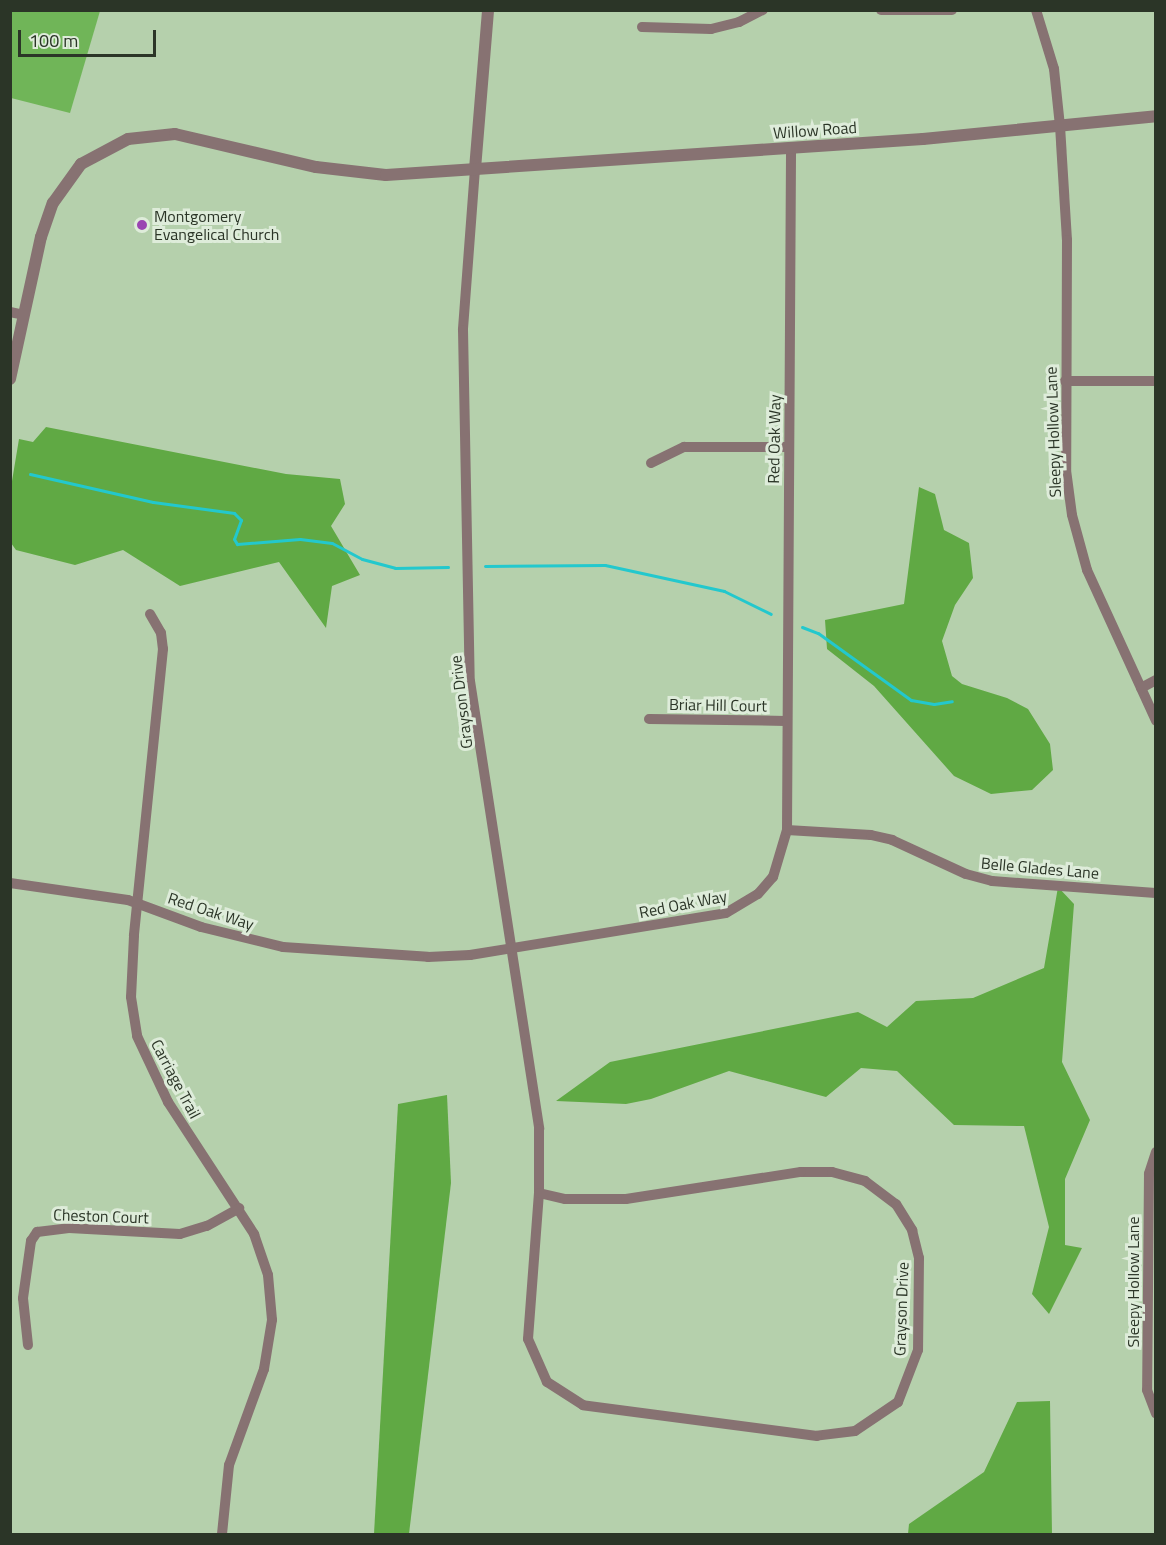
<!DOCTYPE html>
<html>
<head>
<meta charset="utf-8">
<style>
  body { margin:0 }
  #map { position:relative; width:1166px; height:1545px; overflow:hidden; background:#b5d0ac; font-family:"Titillium Web",sans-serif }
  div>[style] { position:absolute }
  .green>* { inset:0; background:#70b558 }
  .forest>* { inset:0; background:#60a944 }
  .stream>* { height:3px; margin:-1.5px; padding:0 1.5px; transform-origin:1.5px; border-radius:1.5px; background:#23c8cd }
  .minor>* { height:10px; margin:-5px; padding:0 5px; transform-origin:5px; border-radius:5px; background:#877272 }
  .tertiary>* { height:12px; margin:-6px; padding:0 6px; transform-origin:6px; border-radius:6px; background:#877272 }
  .dots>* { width:16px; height:16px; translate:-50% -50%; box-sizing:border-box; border:3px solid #deecda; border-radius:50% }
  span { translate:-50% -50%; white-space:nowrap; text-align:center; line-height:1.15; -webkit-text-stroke:6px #deecda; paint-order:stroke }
  .street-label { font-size:16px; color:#2b3527 }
  .poi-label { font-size:16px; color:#2b3527 }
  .left { translate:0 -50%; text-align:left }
  .frame { position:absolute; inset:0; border:12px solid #2b3527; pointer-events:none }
  .scale { position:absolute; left:18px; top:30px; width:138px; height:27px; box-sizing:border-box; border:3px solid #2b3527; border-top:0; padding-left:8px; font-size:18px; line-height:21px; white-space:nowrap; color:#2b3527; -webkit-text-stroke:4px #deecda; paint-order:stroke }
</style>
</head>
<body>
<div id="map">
  <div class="green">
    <div style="clip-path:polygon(11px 10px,100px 11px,70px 113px,11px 98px)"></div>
  </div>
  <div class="forest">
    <div style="clip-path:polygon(46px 427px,286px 474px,340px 479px,345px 504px,331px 526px,360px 575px,332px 586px,326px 628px,279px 562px,180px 586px,123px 550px,75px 565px,16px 550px,11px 543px,10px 493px,19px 439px,33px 442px)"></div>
    <div style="clip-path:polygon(919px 487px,935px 494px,944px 530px,969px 543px,973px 578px,955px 605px,942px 641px,952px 676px,962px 684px,1007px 698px,1028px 709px,1050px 744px,1053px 770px,1032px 790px,991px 794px,954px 776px,874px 686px,827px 649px,825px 620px,904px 604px)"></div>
    <div style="clip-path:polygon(1058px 887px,1074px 904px,1062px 1062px,1090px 1120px,1065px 1179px,1065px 1245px,1082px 1248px,1049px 1314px,1032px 1294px,1049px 1227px,1024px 1126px,954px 1125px,897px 1071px,861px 1068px,826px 1097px,729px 1071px,651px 1099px,626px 1104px,556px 1101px,610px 1062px,858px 1012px,887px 1027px,916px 1001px,973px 998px,1044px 968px)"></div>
    <div style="clip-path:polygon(447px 1095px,451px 1183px,409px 1534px,374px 1534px,398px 1104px)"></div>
    <div style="clip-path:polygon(1050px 1401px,1052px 1534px,908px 1534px,909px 1524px,984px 1472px,1017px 1402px)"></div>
  </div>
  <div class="stream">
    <div style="left:30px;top:474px;width:126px;rotate:12.8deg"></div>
    <div style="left:153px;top:502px;width:82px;rotate:7.7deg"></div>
    <div style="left:234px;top:513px;width:10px;rotate:45deg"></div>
    <div style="left:241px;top:520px;width:20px;rotate:110deg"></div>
    <div style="left:234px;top:539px;width:6px;rotate:59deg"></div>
    <div style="left:237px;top:544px;width:63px;rotate:-4.5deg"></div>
    <div style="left:300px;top:539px;width:32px;rotate:7deg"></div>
    <div style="left:332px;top:543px;width:34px;rotate:28deg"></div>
    <div style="left:362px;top:559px;width:34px;rotate:15deg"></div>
    <div style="left:395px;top:568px;width:53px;rotate:-1.1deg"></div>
    <div style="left:485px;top:566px;width:120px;rotate:-0.5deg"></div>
    <div style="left:605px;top:565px;width:122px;rotate:12.3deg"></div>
    <div style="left:724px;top:591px;width:52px;rotate:26.1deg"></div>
    <div style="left:802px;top:627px;width:17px;rotate:21deg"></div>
    <div style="left:818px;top:633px;width:115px;rotate:35.8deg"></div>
    <div style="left:911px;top:700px;width:23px;rotate:10deg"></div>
    <div style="left:934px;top:704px;width:18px;rotate:-9deg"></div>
  </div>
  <div class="minor">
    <div style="left:881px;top:10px;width:71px"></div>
    <div style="left:1036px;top:10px;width:62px;rotate:73deg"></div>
    <div style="left:1054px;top:69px;width:57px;rotate:84deg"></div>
    <div style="left:1060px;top:126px;width:114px;rotate:86.5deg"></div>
    <div style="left:1067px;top:240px;width:230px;rotate:90.2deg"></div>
    <div style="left:1066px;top:470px;width:45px;rotate:82.4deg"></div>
    <div style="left:1072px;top:515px;width:57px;rotate:74.7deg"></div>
    <div style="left:1087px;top:570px;width:166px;rotate:65.4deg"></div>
    <div style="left:642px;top:27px;width:69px;rotate:1.7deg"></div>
    <div style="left:711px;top:29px;width:29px;rotate:-14deg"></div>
    <div style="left:739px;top:22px;width:27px;rotate:-27deg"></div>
    <div style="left:475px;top:169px;width:161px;rotate:94.3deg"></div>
    <div style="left:463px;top:330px;width:351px;rotate:88.9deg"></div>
    <div style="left:470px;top:681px;width:453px;rotate:81.2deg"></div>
    <div style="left:539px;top:1129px;width:64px;rotate:90deg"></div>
    <div style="left:10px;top:312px;width:14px;rotate:12deg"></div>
    <div style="left:1065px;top:381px;width:91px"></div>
    <div style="left:651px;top:463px;width:37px;rotate:-26deg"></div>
    <div style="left:684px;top:447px;width:105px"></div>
    <div style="left:150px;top:614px;width:22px;rotate:60deg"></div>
    <div style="left:161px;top:633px;width:16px;rotate:83deg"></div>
    <div style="left:163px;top:649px;width:288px;rotate:95.8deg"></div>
    <div style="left:134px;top:936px;width:61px;rotate:92.8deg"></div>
    <div style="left:131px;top:997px;width:39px;rotate:81deg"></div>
    <div style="left:137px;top:1036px;width:73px;rotate:64.8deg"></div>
    <div style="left:168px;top:1102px;width:158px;rotate:56.9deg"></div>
    <div style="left:254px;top:1234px;width:43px;rotate:71.1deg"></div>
    <div style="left:268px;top:1275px;width:45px;rotate:84.9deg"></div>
    <div style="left:272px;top:1320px;width:50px;rotate:99.3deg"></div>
    <div style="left:264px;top:1369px;width:102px;rotate:110deg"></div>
    <div style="left:229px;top:1465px;width:69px;rotate:95.8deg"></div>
    <div style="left:1141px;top:688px;width:17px;rotate:-28deg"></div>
    <div style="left:649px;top:719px;width:137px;rotate:0.8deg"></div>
    <div style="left:787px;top:830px;width:84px;rotate:3.4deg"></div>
    <div style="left:871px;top:835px;width:22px;rotate:13deg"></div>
    <div style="left:892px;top:840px;width:81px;rotate:24.7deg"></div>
    <div style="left:966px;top:874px;width:27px;rotate:15deg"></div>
    <div style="left:992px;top:881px;width:164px;rotate:4.2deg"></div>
    <div style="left:10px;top:883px;width:119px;rotate:8.2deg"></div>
    <div style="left:128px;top:900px;width:78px;rotate:20.3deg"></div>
    <div style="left:201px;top:927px;width:84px;rotate:13.7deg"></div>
    <div style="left:283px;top:947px;width:145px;rotate:3.9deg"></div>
    <div style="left:428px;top:957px;width:42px;rotate:-2.7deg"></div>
    <div style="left:470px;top:955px;width:259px;rotate:-9.3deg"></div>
    <div style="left:726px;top:913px;width:37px;rotate:-31deg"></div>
    <div style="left:758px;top:894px;width:23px;rotate:-49deg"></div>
    <div style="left:773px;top:877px;width:49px;rotate:-73.4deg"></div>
    <div style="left:787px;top:830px;width:682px;rotate:-89.66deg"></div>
    <div style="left:1156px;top:1152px;width:23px;rotate:108deg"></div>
    <div style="left:1149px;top:1174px;width:216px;rotate:90.5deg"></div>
    <div style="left:1147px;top:1390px;width:25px;rotate:69deg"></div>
    <div style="left:801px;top:1172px;width:31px"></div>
    <div style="left:832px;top:1172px;width:34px;rotate:15deg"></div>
    <div style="left:865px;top:1181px;width:39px;rotate:37deg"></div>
    <div style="left:896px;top:1204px;width:31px;rotate:58deg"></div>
    <div style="left:912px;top:1230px;width:29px;rotate:76deg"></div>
    <div style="left:919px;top:1258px;width:92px;rotate:90.6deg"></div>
    <div style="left:918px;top:1350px;width:56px;rotate:111deg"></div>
    <div style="left:898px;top:1402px;width:52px;rotate:146deg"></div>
    <div style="left:855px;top:1431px;width:38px;rotate:173deg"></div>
    <div style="left:817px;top:1436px;width:236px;rotate:-172.5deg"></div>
    <div style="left:583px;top:1405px;width:43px;rotate:-147.4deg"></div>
    <div style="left:547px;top:1382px;width:47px;rotate:-113.8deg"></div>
    <div style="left:528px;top:1339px;width:146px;rotate:-85.7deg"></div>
    <div style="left:539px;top:1193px;width:27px;rotate:13deg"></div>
    <div style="left:565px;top:1199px;width:61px"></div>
    <div style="left:626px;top:1199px;width:177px;rotate:-8.8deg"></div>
    <div style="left:28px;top:1345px;width:47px;rotate:-96.1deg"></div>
    <div style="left:23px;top:1298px;width:58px;rotate:-82deg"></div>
    <div style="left:31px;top:1241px;width:11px;rotate:-56deg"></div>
    <div style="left:37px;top:1232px;width:32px;rotate:-7deg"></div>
    <div style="left:69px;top:1228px;width:111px;rotate:3.1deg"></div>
    <div style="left:180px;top:1234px;width:28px;rotate:-17deg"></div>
    <div style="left:207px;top:1226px;width:37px;rotate:-29deg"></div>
  </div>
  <div class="tertiary">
    <div style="left:475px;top:169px;width:160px;rotate:-85.3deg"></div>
    <div style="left:10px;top:379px;width:145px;rotate:-77.7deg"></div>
    <div style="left:41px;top:237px;width:36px;rotate:-71deg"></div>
    <div style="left:53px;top:203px;width:48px;rotate:-54.3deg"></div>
    <div style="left:81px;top:164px;width:53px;rotate:-28deg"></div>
    <div style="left:128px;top:139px;width:47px;rotate:-6.1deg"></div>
    <div style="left:175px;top:134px;width:145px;rotate:13.2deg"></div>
    <div style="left:316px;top:167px;width:70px;rotate:6.5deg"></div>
    <div style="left:386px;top:175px;width:538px;rotate:-3.84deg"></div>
    <div style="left:923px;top:139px;width:234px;rotate:-5.6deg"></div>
  </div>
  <div class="dots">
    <div style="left:142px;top:225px;background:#9a45b2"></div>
  </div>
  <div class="street-label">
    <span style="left:815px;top:130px;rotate:-4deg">Willow Road</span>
    <span style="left:1053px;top:432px;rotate:-92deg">Sleepy Hollow Lane</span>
    <span style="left:774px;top:439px;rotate:-89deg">Red Oak Way</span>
    <span style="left:461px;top:702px;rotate:-97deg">Grayson Drive</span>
    <span style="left:718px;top:705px;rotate:1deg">Briar Hill Court</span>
    <span style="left:1040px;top:868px;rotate:5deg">Belle Glades Lane</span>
    <span style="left:683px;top:904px;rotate:-11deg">Red Oak Way</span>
    <span style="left:211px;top:911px;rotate:18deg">Red Oak Way</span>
    <span style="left:176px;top:1079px;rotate:62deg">Carriage Trail</span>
    <span style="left:101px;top:1216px;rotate:2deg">Cheston Court</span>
    <span style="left:1133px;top:1282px;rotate:-90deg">Sleepy Hollow Lane</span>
    <span style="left:901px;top:1309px;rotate:-88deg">Grayson Drive</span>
  </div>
  <div class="poi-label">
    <span class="left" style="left:154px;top:225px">Montgomery<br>Evangelical Church</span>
  </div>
  <div class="frame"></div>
  <div class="scale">100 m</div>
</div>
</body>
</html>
